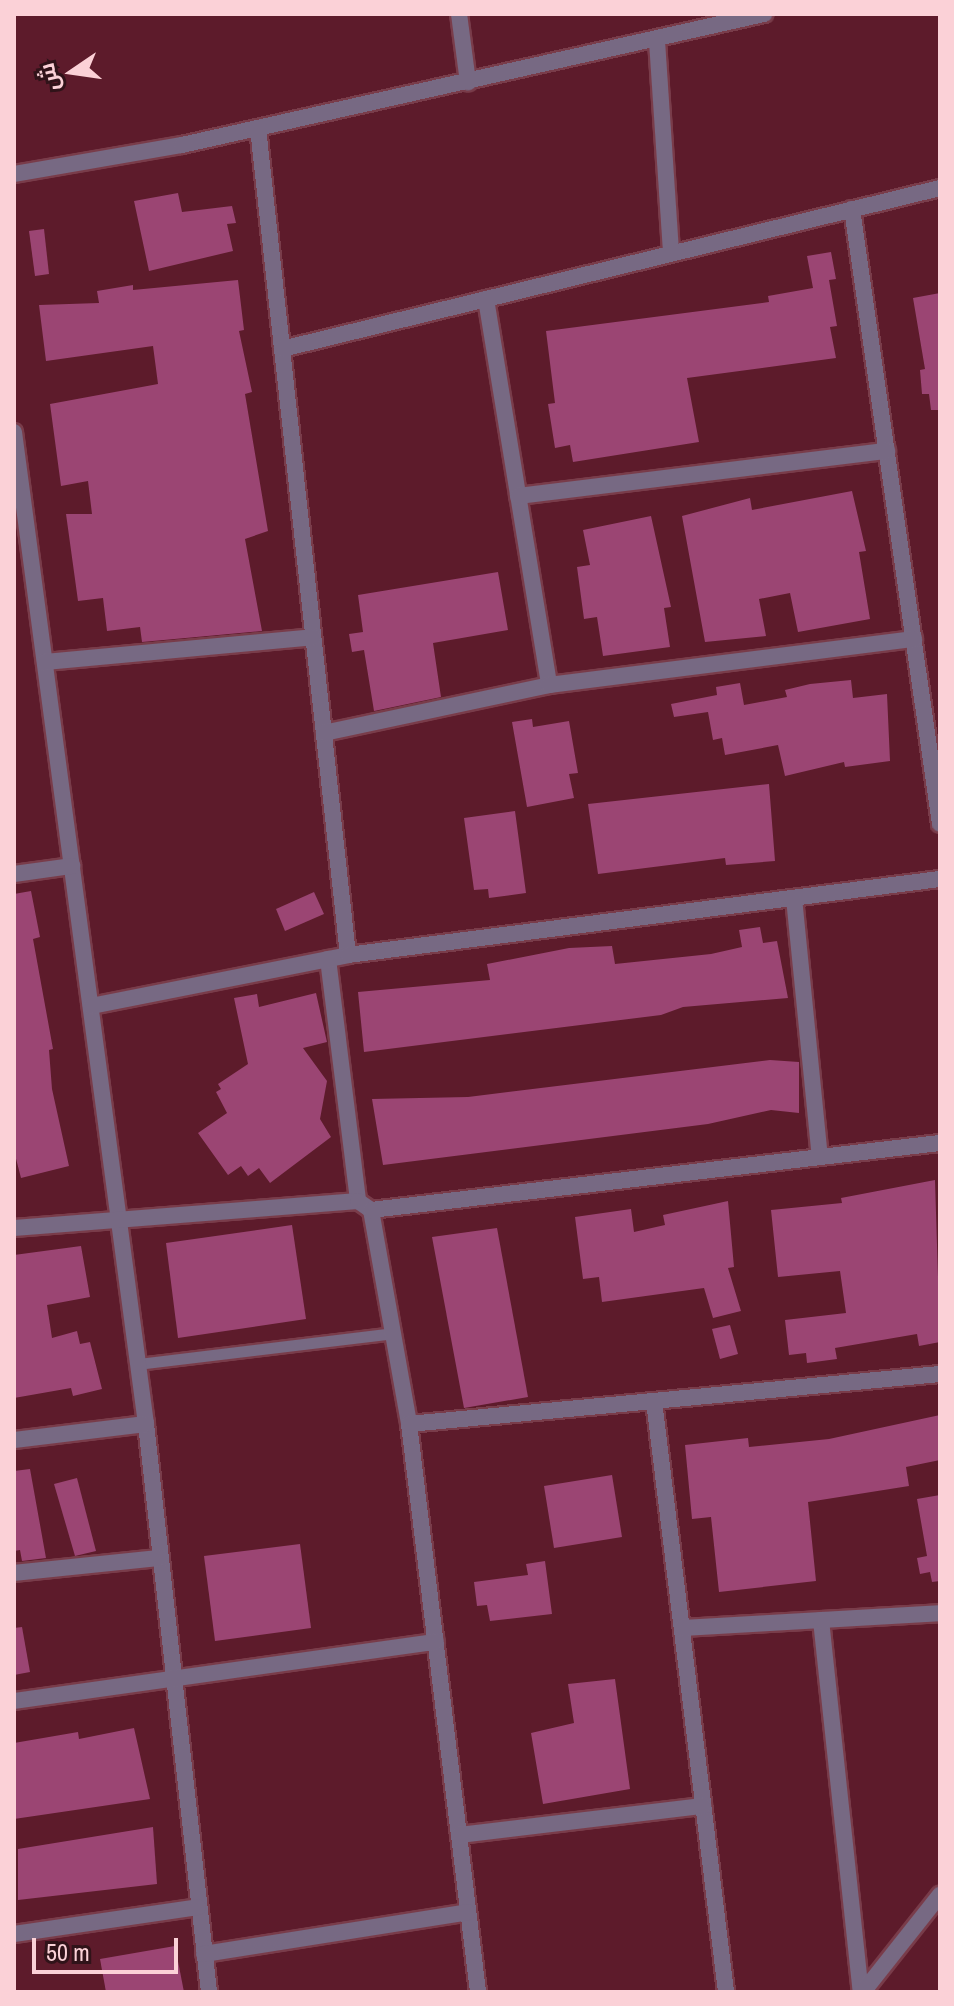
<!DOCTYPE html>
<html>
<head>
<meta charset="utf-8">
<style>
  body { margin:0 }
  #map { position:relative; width:954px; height:2006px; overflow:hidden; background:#5d1b2b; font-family:"Archivo Narrow",Cairo,sans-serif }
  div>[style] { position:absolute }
  .building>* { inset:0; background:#9b4573 }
  .roads { filter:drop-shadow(2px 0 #793c4a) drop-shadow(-2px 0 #793c4a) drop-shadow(0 2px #793c4a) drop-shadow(0 -2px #793c4a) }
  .service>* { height:11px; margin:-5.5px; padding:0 5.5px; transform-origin:5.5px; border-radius:5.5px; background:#776983 }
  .minor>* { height:16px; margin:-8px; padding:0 8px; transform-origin:8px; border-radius:8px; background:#776983 }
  span { translate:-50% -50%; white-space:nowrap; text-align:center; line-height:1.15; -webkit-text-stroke:8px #301319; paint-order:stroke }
  .frame { position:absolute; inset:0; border:16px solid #fbd1d7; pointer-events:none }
  .north { position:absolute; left:32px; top:32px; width:80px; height:80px; -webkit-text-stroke:6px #301319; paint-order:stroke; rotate:257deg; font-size:22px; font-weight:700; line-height:32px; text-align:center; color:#fbd1d7 }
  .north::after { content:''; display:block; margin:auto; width:28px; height:36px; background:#fbd1d7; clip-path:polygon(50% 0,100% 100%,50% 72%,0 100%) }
  .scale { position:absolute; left:32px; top:1938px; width:146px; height:36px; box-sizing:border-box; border:4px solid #fbd1d7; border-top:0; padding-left:10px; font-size:24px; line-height:28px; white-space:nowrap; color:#fbd1d7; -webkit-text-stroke:6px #301319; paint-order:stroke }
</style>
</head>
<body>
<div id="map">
  <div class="building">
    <div style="clip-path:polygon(178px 193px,182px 212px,232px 206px,236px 223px,227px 224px,233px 251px,149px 271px,134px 201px)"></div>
    <div style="clip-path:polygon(44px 229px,49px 274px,35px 276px,29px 231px)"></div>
    <div style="clip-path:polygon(831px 252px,836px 279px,829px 280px,837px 326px,830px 327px,836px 358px,687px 378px,699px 442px,573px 462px,570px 445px,555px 448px,548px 404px,555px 403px,546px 331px,769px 302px,768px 296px,813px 288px,807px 256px)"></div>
    <div style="clip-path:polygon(238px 280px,244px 330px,239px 331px,252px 392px,245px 394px,268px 531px,245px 539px,262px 631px,142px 642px,140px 627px,107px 631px,103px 598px,78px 601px,66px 514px,92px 514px,88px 481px,61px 486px,50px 404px,158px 384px,153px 346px,46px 361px,39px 305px,99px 303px,97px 291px,133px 285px,133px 290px)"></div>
    <div style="clip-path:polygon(940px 293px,940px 410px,931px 410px,929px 394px,922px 394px,920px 370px,925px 369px,913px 298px)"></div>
    <div style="clip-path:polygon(852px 491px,866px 551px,859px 552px,870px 619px,798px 632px,790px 593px,759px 599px,766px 636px,705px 642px,682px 516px,750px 498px,752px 510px)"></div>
    <div style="clip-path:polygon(651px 516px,671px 607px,664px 608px,670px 647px,603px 656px,597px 617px,584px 619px,577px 567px,590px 565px,583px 530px)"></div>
    <div style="clip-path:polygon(498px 572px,508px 630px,433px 643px,441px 697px,374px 711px,364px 650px,352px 652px,349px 634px,363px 632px,358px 595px)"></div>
    <div style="clip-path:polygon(851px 680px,853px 698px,887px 694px,890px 761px,845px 767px,844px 762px,785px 776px,778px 745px,725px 755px,722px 738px,713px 740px,708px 712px,674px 717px,671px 704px,717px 695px,716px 687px,740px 683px,744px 705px,787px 697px,785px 690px,810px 684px)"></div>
    <div style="clip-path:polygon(532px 719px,533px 727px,569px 721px,578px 773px,569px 774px,574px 798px,527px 807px,512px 722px)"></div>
    <div style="clip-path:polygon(769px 784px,775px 861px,726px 865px,725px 858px,598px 874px,588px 804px)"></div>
    <div style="clip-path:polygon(515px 811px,526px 893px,489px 898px,488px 889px,474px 890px,464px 818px)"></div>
    <div style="clip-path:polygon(31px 891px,40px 937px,33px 939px,53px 1049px,49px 1050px,52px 1089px,69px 1166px,21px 1178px,14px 1151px,14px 894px)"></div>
    <div style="clip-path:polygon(314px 892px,324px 914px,285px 931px,276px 909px)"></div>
    <div style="clip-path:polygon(760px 927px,763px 943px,777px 941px,788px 998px,683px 1007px,661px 1015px,364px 1052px,358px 992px,490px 980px,487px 964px,569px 948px,612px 946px,615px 964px,711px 954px,742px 947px,739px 930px)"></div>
    <div style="clip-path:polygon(316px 993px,327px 1042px,303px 1048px,327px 1081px,320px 1119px,331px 1137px,270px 1183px,259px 1168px,248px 1176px,241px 1166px,228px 1175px,198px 1133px,227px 1113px,216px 1092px,221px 1089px,218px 1084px,248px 1064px,234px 998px,257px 994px,259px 1007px)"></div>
    <div style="clip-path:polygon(770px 1060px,799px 1062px,799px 1113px,771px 1110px,708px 1124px,383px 1165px,372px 1099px,468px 1097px)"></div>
    <div style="clip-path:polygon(935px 1180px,940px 1342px,919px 1346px,917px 1334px,835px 1348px,837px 1359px,807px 1363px,806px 1353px,789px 1355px,785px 1320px,846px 1313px,840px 1271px,778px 1277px,771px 1210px,842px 1203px,841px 1198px)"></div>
    <div style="clip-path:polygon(728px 1201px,734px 1267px,728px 1268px,741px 1311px,713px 1318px,704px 1288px,602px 1302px,599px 1277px,583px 1279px,575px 1217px,631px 1209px,634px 1232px,665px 1225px,663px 1215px)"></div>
    <div style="clip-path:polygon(292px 1225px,306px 1319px,178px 1338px,166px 1243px)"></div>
    <div style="clip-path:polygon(497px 1228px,528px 1397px,464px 1408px,432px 1237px)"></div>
    <div style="clip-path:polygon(81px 1246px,90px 1297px,47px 1305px,52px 1338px,77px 1331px,80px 1344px,90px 1342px,102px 1389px,73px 1396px,71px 1388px,14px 1398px,14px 1255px)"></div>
    <div style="clip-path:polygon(730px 1325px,738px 1354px,720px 1359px,712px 1329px)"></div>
    <div style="clip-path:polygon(940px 1415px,940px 1460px,906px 1467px,909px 1486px,808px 1502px,816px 1581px,719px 1592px,711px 1517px,692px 1519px,685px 1445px,748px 1438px,749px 1447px,829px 1439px)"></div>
    <div style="clip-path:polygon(30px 1469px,46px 1558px,22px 1561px,20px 1550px,14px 1551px,14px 1471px)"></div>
    <div style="clip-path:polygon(612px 1475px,622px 1537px,554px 1548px,544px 1486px)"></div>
    <div style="clip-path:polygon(77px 1478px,96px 1551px,75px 1556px,54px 1484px)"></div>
    <div style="clip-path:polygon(940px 1495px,940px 1581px,932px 1582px,930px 1572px,920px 1574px,917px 1558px,927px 1556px,917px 1499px)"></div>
    <div style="clip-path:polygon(300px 1544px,311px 1628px,215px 1641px,204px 1556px)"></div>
    <div style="clip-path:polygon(545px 1561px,552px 1614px,490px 1621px,487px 1605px,477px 1606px,474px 1582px,528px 1575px,526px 1564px)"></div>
    <div style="clip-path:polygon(22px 1627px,30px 1672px,14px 1675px,14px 1628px)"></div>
    <div style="clip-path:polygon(615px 1679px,630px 1789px,543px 1804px,531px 1733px,574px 1723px,568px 1684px)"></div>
    <div style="clip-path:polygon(134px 1728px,150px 1799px,14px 1819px,14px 1743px,78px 1732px,79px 1739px)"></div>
    <div style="clip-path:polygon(153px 1827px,157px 1884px,18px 1900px,18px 1849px)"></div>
    <div style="clip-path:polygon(175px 1946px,184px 1992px,106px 1992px,100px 1959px)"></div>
  </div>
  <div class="roads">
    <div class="service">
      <div style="left:138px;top:1364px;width:257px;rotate:-6.9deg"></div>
    </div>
    <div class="minor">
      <div style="left:459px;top:14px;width:69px;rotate:82.5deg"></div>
      <div style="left:657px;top:41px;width:212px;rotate:86.2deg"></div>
      <div style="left:258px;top:128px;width:832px;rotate:83.79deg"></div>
      <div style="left:14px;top:174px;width:170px;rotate:-9.8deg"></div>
      <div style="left:182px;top:145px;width:597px;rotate:-12.69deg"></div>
      <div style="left:852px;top:209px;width:621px;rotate:81.86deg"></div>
      <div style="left:486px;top:299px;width:391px;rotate:80.7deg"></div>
      <div style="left:282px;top:349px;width:677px;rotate:-13.75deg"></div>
      <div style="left:14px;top:432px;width:1001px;rotate:82.42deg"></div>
      <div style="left:146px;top:1424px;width:571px;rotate:83.67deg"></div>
      <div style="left:518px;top:496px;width:372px;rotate:-7deg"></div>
      <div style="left:45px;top:662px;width:269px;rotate:-5.3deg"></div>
      <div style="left:324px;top:733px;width:230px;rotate:-12deg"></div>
      <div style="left:549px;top:685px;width:368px;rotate:-7.2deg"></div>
      <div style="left:14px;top:874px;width:59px;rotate:-7.9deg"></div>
      <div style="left:794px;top:898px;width:260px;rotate:84.3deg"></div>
      <div style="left:328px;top:959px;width:244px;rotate:82.9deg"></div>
      <div style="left:91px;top:1006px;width:262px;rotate:-11.2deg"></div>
      <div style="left:348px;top:955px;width:597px;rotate:-7.32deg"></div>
      <div style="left:371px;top:1210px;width:217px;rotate:79.9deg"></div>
      <div style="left:409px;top:1424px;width:572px;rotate:83.07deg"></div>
      <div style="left:14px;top:1228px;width:345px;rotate:-4.5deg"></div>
      <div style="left:358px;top:1201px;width:16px;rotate:35deg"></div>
      <div style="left:371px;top:1210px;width:573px;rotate:-6.72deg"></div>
      <div style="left:654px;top:1401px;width:595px;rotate:83.05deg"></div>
      <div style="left:409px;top:1424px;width:533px;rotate:-5.38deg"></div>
      <div style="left:14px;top:1440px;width:133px;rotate:-6.9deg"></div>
      <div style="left:14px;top:1573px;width:147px;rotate:-5.9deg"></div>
      <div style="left:821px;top:1620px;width:374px;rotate:83.9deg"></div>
      <div style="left:682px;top:1628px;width:258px;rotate:-3.3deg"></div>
      <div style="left:14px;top:1701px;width:426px;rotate:-8deg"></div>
      <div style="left:459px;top:1835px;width:246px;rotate:-6.8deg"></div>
      <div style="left:14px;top:1934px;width:186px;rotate:-8.3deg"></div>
      <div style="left:204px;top:1954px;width:267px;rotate:-9deg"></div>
      <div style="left:863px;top:1992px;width:124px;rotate:-51.6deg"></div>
    </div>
  </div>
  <div class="frame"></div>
  <div class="north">ش</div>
  <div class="scale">50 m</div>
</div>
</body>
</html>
